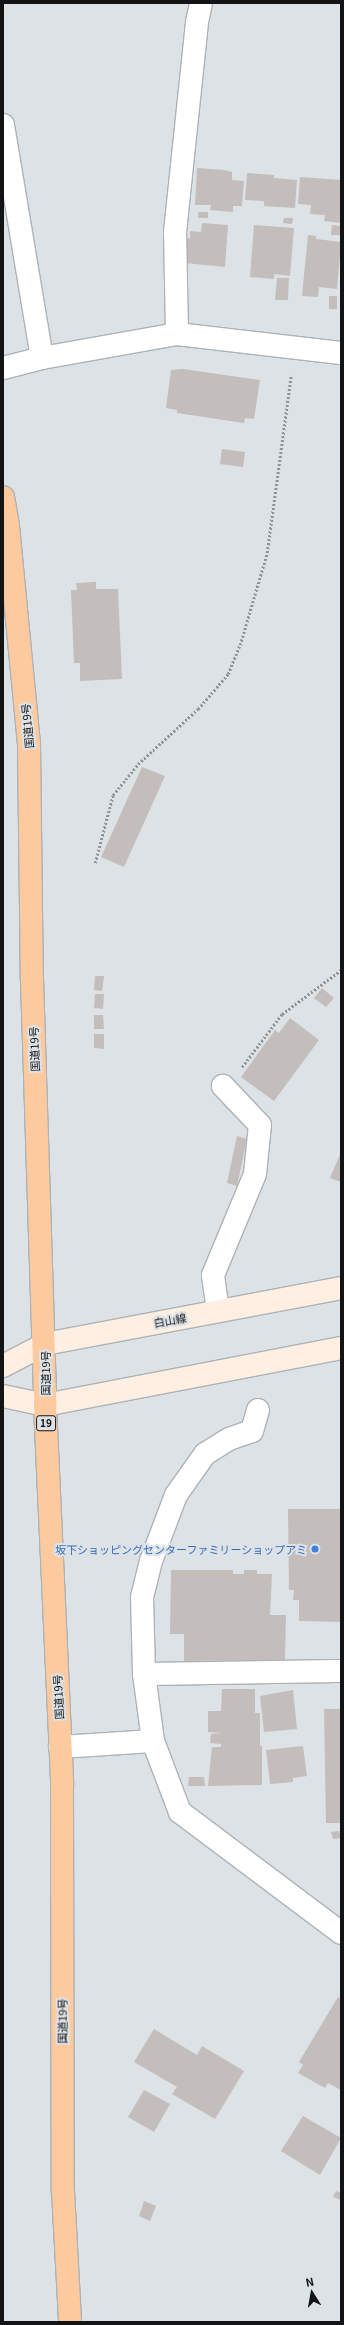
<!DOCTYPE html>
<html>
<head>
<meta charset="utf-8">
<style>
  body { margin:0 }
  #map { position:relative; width:344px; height:2325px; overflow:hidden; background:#dde2e6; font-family:Georgia,"Noto Sans JP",serif }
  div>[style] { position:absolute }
  .building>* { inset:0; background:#c3bdbb }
  .path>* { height:2.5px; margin-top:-1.25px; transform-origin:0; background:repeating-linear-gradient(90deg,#8f9396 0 2px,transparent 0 4px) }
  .roads { filter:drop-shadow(1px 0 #adb2b6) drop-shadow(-1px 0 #adb2b6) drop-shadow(0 1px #adb2b6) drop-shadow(0 -1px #adb2b6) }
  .street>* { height:22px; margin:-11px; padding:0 11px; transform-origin:11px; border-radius:11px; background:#fff }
  .secondary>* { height:22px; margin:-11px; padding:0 11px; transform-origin:11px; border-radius:11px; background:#feefe2 }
  .highway>* { height:22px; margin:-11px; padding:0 11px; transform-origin:11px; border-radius:11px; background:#fdcaa0 }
  .dots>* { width:11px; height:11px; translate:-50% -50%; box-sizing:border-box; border:2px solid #dde2e6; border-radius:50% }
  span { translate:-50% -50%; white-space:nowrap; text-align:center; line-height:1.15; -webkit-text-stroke:4px #dde2e6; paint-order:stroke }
  .shield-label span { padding:1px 3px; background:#dde2e6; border:1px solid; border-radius:3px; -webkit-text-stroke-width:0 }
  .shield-label { font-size:10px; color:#111314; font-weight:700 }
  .street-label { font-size:11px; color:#111314 }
  .shop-label { font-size:11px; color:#366cbe }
  .right { translate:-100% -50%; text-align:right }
  .frame { position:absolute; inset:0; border:4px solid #111314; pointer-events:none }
  .north { position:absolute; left:292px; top:2273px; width:40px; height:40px; -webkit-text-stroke:3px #dde2e6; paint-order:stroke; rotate:349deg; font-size:11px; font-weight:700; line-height:16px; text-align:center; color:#111314 }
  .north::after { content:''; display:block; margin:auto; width:14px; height:18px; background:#111314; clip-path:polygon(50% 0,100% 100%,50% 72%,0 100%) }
</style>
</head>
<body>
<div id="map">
  <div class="building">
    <div style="clip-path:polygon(197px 168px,224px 170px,232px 172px,232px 180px,244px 181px,242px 206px,233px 206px,233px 212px,210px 210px,211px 205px,195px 205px)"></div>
    <div style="clip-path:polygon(247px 173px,274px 175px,274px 178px,297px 180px,295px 208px,264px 206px,264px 201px,245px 200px)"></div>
    <div style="clip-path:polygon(300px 177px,341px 180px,341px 223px,324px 221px,325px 215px,310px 214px,311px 205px,298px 204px)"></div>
    <div style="clip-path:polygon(198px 212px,208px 212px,208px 218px,198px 218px)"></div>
    <div style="clip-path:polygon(284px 218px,293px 218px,292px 224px,283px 223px)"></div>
    <div style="clip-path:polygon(202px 223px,228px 225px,225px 267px,185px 263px,187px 238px,190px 239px,190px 231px,201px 232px)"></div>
    <div style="clip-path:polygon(254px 225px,294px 228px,290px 276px,274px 274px,274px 279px,250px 277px)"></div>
    <div style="clip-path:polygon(332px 225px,341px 226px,341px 235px,331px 235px)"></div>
    <div style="clip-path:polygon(308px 235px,316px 236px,316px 239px,341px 242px,337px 289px,319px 287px,318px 297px,302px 296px)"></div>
    <div style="clip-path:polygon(277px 278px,289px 278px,288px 300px,275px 300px)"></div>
    <div style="clip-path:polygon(329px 296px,337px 296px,337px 309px,329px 309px)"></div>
    <div style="clip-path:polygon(183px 369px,260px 380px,254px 419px,245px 418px,244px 423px,177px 413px,177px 410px,166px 408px,171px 370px)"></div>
    <div style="clip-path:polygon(222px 449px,245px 452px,243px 467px,220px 464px)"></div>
    <div style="clip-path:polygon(96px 582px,96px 589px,118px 589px,122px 679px,80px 681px,80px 663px,74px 663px,71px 590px,77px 590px,76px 583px)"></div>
    <div style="clip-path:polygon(142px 767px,165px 776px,124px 867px,101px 857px)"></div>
    <div style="clip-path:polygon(95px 976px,104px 976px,102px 991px,94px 990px)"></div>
    <div style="clip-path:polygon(322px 988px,334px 998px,326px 1007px,314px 998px)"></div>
    <div style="clip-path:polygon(95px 994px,104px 994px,103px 1009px,94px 1008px)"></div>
    <div style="clip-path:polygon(94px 1015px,103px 1015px,104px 1029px,94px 1029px)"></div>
    <div style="clip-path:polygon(290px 1018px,319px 1040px,274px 1101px,241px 1077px,275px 1030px,279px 1033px)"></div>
    <div style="clip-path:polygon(94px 1034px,104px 1034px,104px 1049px,94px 1048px)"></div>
    <div style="clip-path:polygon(237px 1136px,247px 1139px,237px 1186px,227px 1183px)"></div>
    <div style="clip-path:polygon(341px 1152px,341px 1182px,330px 1178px)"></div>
    <div style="clip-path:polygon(288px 1509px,341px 1509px,341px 1622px,299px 1621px,299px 1600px,293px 1600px,294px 1590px,289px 1590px)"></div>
    <div style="clip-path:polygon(171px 1570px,233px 1570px,233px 1574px,244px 1574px,244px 1570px,257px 1570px,257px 1574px,272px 1574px,270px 1615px,286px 1615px,285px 1660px,184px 1661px,184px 1634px,170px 1634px)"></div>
    <div style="clip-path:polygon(222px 1689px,255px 1689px,255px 1713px,260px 1713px,260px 1746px,262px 1746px,262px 1785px,208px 1786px,212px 1747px,221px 1747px,221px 1744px,210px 1743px,211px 1734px,221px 1733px,208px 1732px,208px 1711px,221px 1711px)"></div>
    <div style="clip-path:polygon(293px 1690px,297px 1729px,264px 1732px,260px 1696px)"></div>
    <div style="clip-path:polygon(324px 1709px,341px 1709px,341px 1823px,326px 1823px)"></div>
    <div style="clip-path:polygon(303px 1746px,307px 1776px,293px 1778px,293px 1782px,270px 1784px,266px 1750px)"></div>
    <div style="clip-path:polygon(189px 1777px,204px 1777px,205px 1786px,188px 1786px)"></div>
    <div style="clip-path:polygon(339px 1831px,341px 1838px,333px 1839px,331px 1832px)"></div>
    <div style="clip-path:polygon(338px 1997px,341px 1999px,341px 2090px,328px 2083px,325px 2088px,298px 2073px,303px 2065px,299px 2062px)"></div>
    <div style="clip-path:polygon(154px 2029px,197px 2055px,202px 2046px,244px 2071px,215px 2119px,172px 2094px,177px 2087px,134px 2062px)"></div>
    <div style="clip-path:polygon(144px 2090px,170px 2104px,154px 2132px,128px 2117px)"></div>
    <div style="clip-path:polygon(303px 2116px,341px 2138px,320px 2175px,281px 2151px)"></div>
    <div style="clip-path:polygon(336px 2191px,341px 2193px,341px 2200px,333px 2197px)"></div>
    <div style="clip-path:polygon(144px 2201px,156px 2206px,150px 2221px,139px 2216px)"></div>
  </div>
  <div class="path">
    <div style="left:95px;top:863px;width:70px;rotate:-75.2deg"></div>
    <div style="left:113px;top:795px;width:40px;rotate:-51deg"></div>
    <div style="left:138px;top:764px;width:81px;rotate:-42.5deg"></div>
    <div style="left:198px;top:709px;width:46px;rotate:-49.4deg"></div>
    <div style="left:228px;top:674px;width:31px;rotate:-68deg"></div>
    <div style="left:240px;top:645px;width:96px;rotate:-73.6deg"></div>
    <div style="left:267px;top:553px;width:180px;rotate:-82.3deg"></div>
    <div style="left:242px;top:1067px;width:66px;rotate:-53deg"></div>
    <div style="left:282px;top:1014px;width:74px;rotate:-36.7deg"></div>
  </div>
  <div class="roads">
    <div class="street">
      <div style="left:3px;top:125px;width:236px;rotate:80.5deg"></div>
      <div style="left:177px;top:334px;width:102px;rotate:-91.1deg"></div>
      <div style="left:175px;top:232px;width:211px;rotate:-84deg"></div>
      <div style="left:197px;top:22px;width:19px;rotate:-78deg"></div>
      <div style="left:3px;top:368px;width:40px;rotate:-14.4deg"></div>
      <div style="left:42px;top:358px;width:137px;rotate:-10.1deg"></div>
      <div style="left:177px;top:334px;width:165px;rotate:6.6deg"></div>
      <div style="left:218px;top:1311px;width:36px;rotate:-98deg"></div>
      <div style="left:213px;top:1275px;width:109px;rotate:-67.4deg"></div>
      <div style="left:255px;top:1174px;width:49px;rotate:-84.2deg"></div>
      <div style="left:260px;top:1125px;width:54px;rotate:-133.5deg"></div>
      <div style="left:258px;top:1410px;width:22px;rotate:106deg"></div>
      <div style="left:252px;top:1431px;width:24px;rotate:161deg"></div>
      <div style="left:229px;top:1439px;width:28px;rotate:148deg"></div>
      <div style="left:205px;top:1454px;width:50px;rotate:125.3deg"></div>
      <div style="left:176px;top:1495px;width:71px;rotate:110.7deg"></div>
      <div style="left:151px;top:1561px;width:37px;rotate:104deg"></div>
      <div style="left:142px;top:1597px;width:77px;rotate:88.5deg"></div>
      <div style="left:144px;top:1674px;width:68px;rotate:82.3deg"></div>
      <div style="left:153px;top:1741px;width:76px;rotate:69.2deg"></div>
      <div style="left:180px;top:1812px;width:201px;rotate:36.9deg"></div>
      <div style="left:144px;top:1674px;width:197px;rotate:-0.9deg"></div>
      <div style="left:60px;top:1747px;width:93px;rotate:-3.7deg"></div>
    </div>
    <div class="secondary">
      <div style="left:3px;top:1366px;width:47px;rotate:-27.6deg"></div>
      <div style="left:45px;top:1344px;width:301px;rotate:-10.7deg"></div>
      <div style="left:3px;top:1396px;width:43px;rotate:12.1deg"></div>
      <div style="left:45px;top:1405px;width:301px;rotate:-10.9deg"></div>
    </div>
    <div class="highway">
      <div style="left:3px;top:497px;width:29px;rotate:80deg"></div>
      <div style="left:8px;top:526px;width:220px;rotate:84.5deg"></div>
      <div style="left:29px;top:745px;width:235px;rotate:89.3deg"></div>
      <div style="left:32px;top:980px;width:425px;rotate:88.2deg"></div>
      <div style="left:45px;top:1405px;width:380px;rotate:87.4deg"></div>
      <div style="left:62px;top:1785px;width:406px;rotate:89.9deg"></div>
      <div style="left:63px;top:2191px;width:131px;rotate:86.9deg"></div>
    </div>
  </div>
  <div class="dots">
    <div style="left:315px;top:1549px;background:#3f7fe0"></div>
  </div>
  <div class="shield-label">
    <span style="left:46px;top:1423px">19</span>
  </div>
  <div class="street-label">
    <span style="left:27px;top:726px;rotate:-95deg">国道19号</span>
    <span style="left:34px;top:1049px;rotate:-92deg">国道19号</span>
    <span style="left:170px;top:1320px;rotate:-10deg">白山線</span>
    <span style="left:45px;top:1373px;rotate:-90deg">国道19号</span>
    <span style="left:58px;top:1697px;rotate:-93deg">国道19号</span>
    <span style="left:62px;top:2021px;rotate:-90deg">国道19号</span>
  </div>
  <div class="shop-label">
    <span class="right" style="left:307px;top:1549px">坂下ショッピングセンターファミリーショップアミ</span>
  </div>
  <div class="frame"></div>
  <div class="north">N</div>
</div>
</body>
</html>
